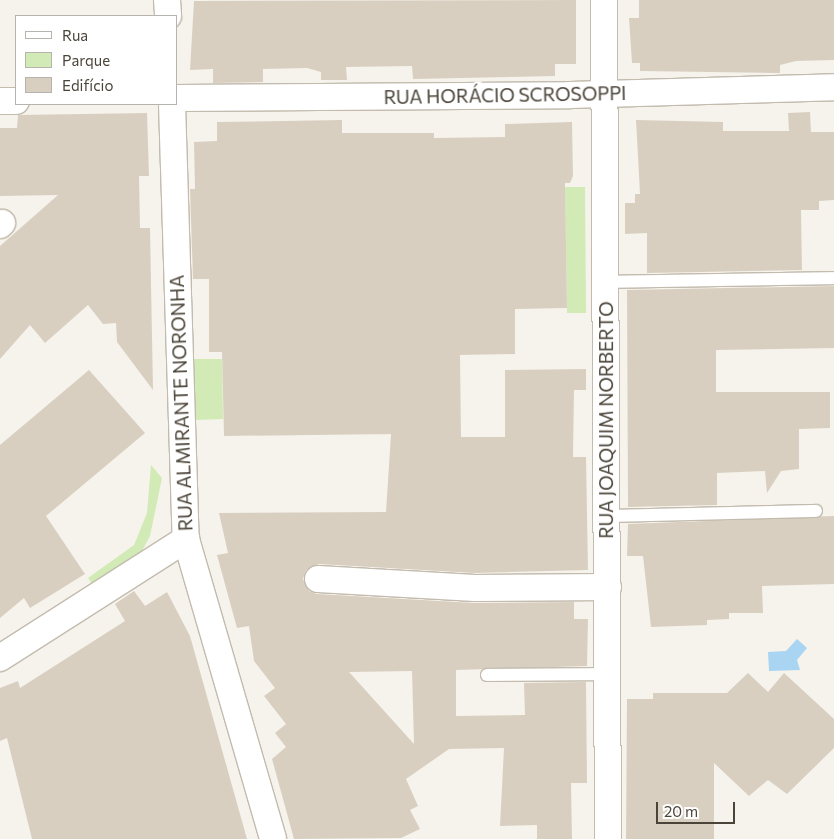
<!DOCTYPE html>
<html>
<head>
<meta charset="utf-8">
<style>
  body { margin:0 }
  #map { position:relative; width:834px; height:839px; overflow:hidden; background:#f6f3ec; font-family:Commissioner,sans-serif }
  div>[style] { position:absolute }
  .green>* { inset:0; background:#d2eab5 }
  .water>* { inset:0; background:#a9d4f2 }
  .building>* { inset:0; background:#d8cfc1 }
  .roads { filter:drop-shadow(1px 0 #c2bbae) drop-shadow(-1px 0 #c2bbae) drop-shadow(0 1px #c2bbae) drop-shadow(0 -1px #c2bbae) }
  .service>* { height:12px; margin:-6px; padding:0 6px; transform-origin:6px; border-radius:6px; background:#fff }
  .minor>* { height:26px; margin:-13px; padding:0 13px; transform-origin:13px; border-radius:13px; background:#fff }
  span { translate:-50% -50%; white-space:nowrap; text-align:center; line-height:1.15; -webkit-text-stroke:4px #fff; paint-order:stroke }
  .street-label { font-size:19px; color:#4b4439 }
  .legend { position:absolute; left:15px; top:15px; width:162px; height:90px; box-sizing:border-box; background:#fff; border:1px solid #b7b4b0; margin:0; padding:6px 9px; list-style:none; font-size:15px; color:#4b4439 }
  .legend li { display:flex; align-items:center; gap:10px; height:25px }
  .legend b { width:25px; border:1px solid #b7b4b0 }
  .scale { position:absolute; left:656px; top:802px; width:79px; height:22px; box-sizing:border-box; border:2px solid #4b4439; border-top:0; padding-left:6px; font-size:15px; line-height:18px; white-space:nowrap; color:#4b4439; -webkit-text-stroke:4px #fff; paint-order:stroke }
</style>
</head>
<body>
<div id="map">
  <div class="green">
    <div style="clip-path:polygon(565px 187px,585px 187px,586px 313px,567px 313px)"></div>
    <div style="clip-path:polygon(193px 359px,222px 359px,223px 419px,194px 420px)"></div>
    <div style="clip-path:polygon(151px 465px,162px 478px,150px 536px,141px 553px,92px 584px,88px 578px,134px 545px,147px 513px)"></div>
  </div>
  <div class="water">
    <div style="clip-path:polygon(797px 639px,807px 648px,797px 660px,800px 670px,769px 671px,768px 652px,786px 651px)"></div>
  </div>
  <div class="building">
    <div style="clip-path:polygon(576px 0,576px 64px,555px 64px,555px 76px,413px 79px,412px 66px,346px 67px,347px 80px,321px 80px,321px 72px,307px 68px,263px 69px,263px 82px,213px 83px,213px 69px,190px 70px,194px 1px)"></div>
    <div style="clip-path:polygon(639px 0,834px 0,834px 60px,796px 61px,780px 65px,780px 73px,640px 71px,640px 63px,632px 63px,629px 18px,639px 18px)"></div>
    <div style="clip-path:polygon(810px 112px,811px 132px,834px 132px,834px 200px,819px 201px,819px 210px,801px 210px,802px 270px,647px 273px,647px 233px,625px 234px,625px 203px,635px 203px,635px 194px,640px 194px,636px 120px,723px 122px,723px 131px,789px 131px,788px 113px)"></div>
    <div style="clip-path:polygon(147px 113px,149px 176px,139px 176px,140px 228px,150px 228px,153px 390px,117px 342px,116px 323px,103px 324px,88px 305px,45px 343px,30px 325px,0 359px,0 246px,58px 195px,0 196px,0 128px,17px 128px,18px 115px)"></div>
    <div style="clip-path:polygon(evenodd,342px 120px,342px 133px,434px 133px,434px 138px,505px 137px,505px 124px,572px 122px,573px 176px,570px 183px,565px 183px,567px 308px,515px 309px,515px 354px,460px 355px,461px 437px,505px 437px,505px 370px,586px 369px,586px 390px,574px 390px,573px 457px,586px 457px,588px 570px,475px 573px,319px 564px,306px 570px,303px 579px,309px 591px,317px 594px,474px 603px,574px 602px,574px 619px,588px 619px,587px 666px,456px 670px,456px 716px,525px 715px,524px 683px,586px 682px,587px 783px,571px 783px,572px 839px,537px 839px,537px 825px,500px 826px,504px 748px,449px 749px,406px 779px,418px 806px,410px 810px,420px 829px,401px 838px,294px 839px,272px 759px,286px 747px,275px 733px,286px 724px,264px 696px,275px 688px,254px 661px,249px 626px,237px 628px,217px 555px,228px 553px,219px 513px,386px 512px,391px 434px,224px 436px,222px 352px,209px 352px,209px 279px,193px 279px,190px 189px,195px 189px,194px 142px,217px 141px,217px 122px,342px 120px,412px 671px,414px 744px,349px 672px,412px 671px)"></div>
    <div style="clip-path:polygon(834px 286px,834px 348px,716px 350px,716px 392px,830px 392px,830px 428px,799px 429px,799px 469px,781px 471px,767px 493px,765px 471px,717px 473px,717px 505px,628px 507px,627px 290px)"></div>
    <div style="clip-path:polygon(89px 370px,145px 433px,46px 516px,85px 574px,30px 608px,24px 598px,0 618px,0 445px)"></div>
    <div style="clip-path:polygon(834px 516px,834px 584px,762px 586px,763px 613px,729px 613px,729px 619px,707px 620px,707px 625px,651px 627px,643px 556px,627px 556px,628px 524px)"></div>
    <div style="clip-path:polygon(134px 591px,145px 606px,167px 592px,190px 636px,247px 839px,32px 839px,7px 738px,0 741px,0 688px,18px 681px,20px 688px,125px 621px,115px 604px)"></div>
    <div style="clip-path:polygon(748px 673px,768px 692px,784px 673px,834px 719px,834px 748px,787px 794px,768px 780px,749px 796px,714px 763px,714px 839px,626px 839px,627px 699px,653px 699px,653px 693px,727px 693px)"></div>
  </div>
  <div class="roads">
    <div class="service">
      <div style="left:605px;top:282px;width:229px;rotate:-1deg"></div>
      <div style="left:606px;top:516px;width:210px;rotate:-1.4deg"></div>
      <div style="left:487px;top:675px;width:122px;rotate:-0.5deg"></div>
    </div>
    <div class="minor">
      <div style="left:167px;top:0;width:16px;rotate:86deg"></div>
      <div style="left:604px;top:0;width:839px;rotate:89.73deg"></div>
      <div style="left:176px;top:98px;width:394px;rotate:-0.4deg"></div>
      <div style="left:570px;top:95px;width:264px;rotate:-1.7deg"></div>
      <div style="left:0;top:101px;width:16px"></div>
      <div style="left:172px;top:104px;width:435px;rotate:88.2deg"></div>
      <div style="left:186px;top:539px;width:312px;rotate:73.8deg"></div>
      <div style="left:0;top:225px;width:3px;rotate:-45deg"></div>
      <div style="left:318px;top:579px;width:157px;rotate:3.3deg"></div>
      <div style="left:475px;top:588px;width:133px;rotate:-0.4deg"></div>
      <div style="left:0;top:658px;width:221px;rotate:-32.6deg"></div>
    </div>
  </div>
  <div class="street-label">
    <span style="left:505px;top:95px;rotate:-1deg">RUA HORÁCIO SCROSOPPI</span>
    <span style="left:181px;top:403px;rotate:-92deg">RUA ALMIRANTE NORONHA</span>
    <span style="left:606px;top:420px;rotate:-90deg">RUA JOAQUIM NORBERTO</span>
  </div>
  <ul class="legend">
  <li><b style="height:6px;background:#fff"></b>Rua</li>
  <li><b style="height:14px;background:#d2eab5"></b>Parque</li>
  <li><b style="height:14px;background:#d8cfc1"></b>Edifício</li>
  </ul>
  <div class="scale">20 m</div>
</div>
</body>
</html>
